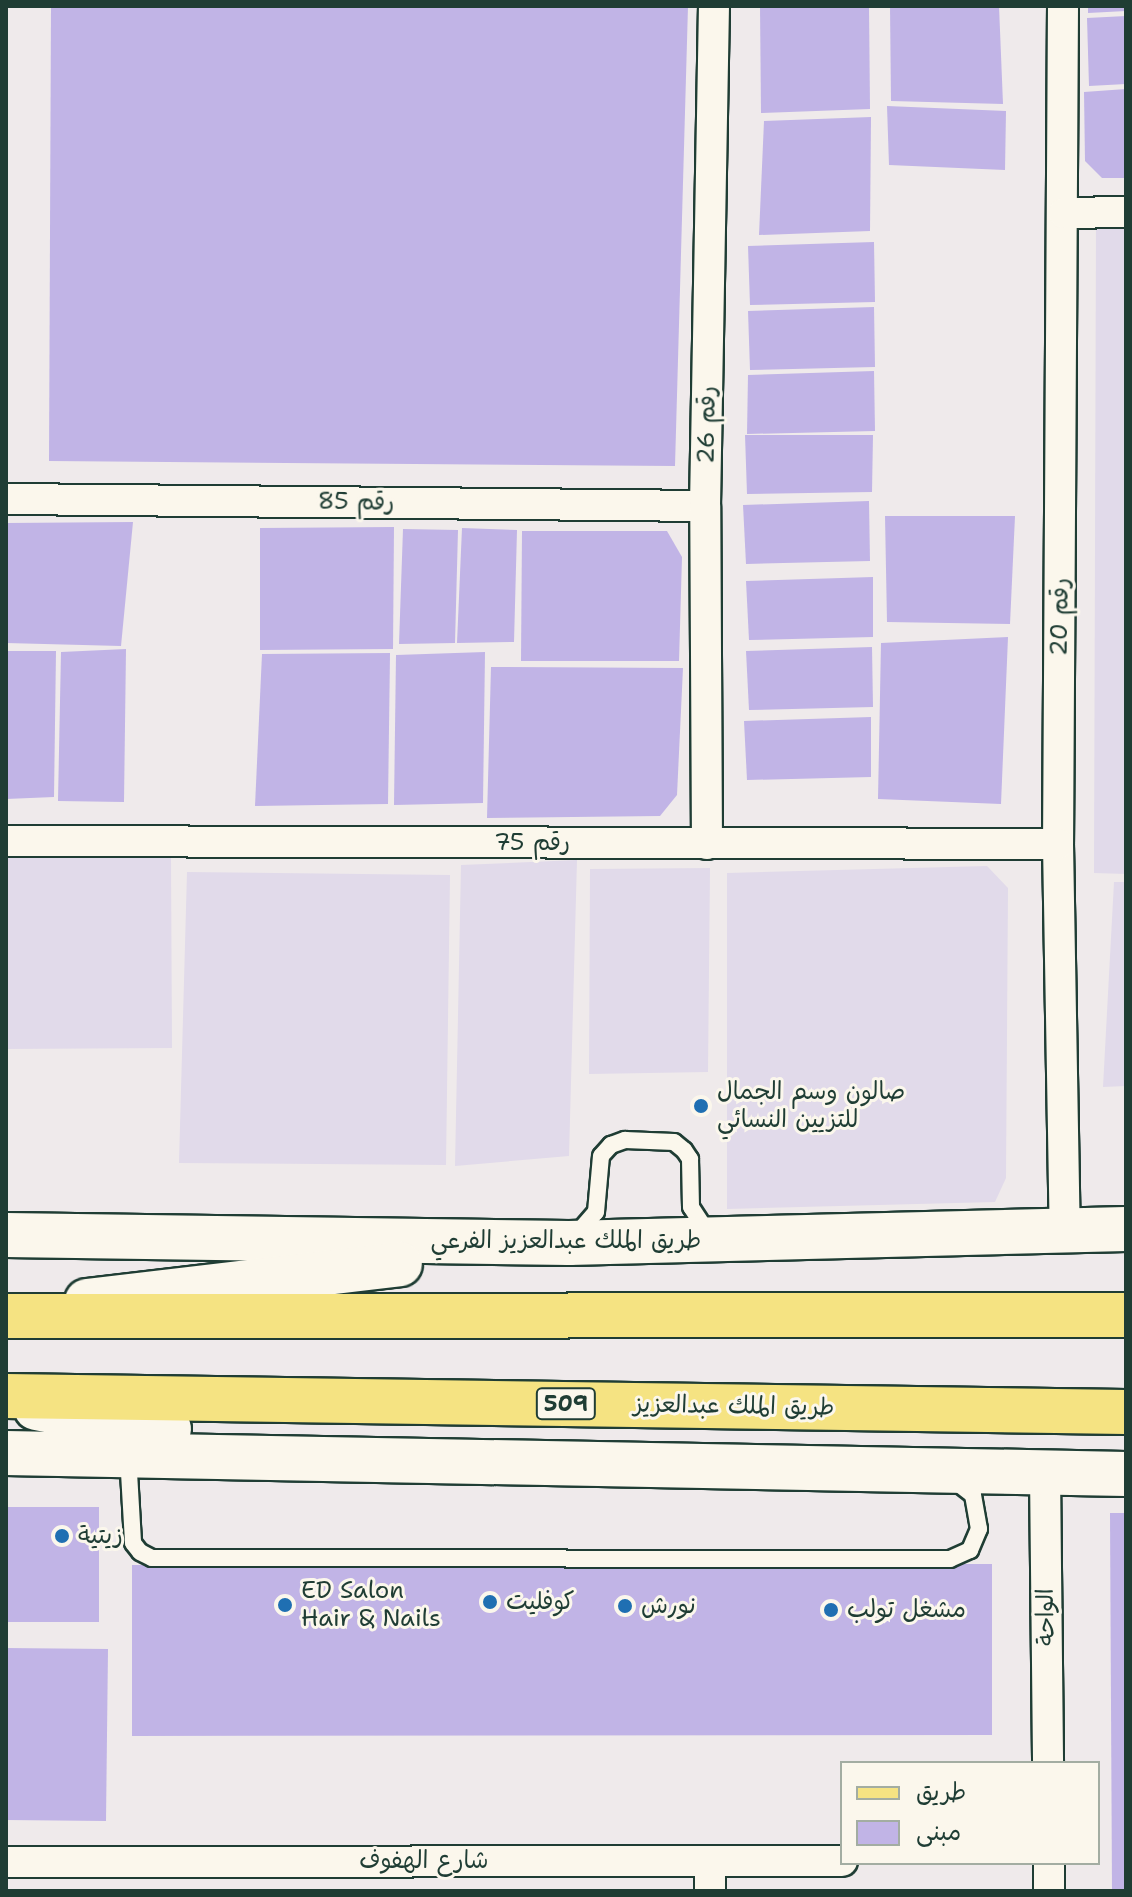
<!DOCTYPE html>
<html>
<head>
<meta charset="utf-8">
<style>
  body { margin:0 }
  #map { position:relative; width:1132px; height:1897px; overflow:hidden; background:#efeaeb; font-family:"Shantell Sans","Playpen Sans Arabic",sans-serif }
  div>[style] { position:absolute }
  .built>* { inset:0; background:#e1daea }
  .building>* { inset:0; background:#c1b4e6 }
  .roads { filter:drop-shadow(2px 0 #1f3d34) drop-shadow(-2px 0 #1f3d34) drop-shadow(0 2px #1f3d34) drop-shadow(0 -2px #1f3d34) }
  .service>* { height:16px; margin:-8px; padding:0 8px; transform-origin:8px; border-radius:8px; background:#fbf7ec }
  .minor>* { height:30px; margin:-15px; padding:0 15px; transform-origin:15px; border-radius:15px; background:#fbf7ec }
  .secondary>* { height:44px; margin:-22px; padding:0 22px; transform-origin:22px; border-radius:22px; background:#fbf7ec }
  .primary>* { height:44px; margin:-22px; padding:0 22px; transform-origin:22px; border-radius:22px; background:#f5e382 }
  .dots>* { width:22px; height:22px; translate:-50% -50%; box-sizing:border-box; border:4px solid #fbf7ec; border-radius:50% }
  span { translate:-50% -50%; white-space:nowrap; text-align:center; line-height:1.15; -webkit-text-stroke:6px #fbf7ec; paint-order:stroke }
  .shield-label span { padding:2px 6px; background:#fbf7ec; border:2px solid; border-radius:6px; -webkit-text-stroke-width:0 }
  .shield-label { font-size:22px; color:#1f3d34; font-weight:700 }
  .street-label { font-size:24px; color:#1f3d34 }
  .poi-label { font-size:24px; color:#1f3d34 }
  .left { translate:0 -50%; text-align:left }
  .frame { position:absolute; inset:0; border:8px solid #1f3d34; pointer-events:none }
  .legend { position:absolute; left:840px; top:1761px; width:260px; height:104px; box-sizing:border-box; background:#fbf7ec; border:2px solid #a3ada2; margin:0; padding:10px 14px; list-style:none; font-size:24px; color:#1f3d34 }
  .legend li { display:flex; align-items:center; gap:16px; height:40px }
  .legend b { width:40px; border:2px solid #a3ada2 }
</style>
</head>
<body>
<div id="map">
  <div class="built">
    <div style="clip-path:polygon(1096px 222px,1126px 222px,1126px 874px,1094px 873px)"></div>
    <div style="clip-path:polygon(6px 857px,171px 857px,172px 1048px,6px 1049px)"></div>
    <div style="clip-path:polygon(577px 860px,569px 1156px,455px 1166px,461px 865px)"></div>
    <div style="clip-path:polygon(987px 866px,1008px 888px,1006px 1178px,995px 1202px,727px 1209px,727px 873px)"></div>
    <div style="clip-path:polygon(710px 868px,708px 1072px,589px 1074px,590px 869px)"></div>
    <div style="clip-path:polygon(187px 872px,450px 875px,446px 1165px,179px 1163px)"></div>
    <div style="clip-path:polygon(1114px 882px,1126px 882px,1126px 1086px,1103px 1087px)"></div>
  </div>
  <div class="building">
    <div style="clip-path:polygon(51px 6px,688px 6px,675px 466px,49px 461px)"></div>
    <div style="clip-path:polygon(760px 6px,869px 6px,870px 109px,761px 113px)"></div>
    <div style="clip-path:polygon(890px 6px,999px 6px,1003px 104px,891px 101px)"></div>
    <div style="clip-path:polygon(1088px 6px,1126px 6px,1126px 11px,1088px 13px)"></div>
    <div style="clip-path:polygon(1126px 16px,1126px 84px,1089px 86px,1087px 18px)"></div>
    <div style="clip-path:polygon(1126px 89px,1126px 178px,1102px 178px,1085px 161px,1084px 92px)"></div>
    <div style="clip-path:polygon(887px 106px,1006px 111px,1005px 170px,889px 165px)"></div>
    <div style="clip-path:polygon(871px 117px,870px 231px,759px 235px,764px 121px)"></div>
    <div style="clip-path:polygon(874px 242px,875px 302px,750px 305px,748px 246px)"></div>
    <div style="clip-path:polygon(874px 307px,875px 367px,750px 370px,748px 311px)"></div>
    <div style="clip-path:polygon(874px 371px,875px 431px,747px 434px,748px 375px)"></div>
    <div style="clip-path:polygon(745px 435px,873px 435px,872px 492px,747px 494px)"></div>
    <div style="clip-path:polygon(869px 501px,870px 561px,746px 564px,743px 505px)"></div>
    <div style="clip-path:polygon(885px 516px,1015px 516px,1010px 624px,887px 622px)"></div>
    <div style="clip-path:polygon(133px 522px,121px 646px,6px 643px,6px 523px)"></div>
    <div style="clip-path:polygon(394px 527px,393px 649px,260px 650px,260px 528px)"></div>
    <div style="clip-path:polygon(462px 528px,517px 530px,514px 642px,457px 643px)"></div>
    <div style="clip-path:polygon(403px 529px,458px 530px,455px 643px,399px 644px)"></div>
    <div style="clip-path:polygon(522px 531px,667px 531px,682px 557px,679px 661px,521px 661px)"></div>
    <div style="clip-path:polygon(873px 577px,873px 637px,749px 640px,746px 581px)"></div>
    <div style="clip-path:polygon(1008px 637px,1001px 804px,878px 799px,881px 643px)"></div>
    <div style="clip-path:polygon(872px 647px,873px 707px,749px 710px,746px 651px)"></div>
    <div style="clip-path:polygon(126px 649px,124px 802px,58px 801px,61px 652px)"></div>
    <div style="clip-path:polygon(6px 651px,56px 651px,54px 797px,6px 799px)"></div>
    <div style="clip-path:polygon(485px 652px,483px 803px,394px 805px,396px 655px)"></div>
    <div style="clip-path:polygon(390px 653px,388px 804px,255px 806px,262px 654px)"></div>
    <div style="clip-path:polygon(491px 667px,683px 668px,677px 795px,660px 816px,487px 818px)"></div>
    <div style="clip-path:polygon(871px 717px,871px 777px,747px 780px,744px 721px)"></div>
    <div style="clip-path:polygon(6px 1507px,99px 1507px,99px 1622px,6px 1622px)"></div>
    <div style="clip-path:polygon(1110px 1513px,1126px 1513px,1126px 1891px,1112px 1891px)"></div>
    <div style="clip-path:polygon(992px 1564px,992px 1735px,132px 1736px,132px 1565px)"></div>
    <div style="clip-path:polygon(6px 1648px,108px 1649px,106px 1821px,6px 1820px)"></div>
  </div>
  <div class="roads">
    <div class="service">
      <div style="left:575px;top:1236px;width:32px;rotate:-49deg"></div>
      <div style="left:596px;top:1212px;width:56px;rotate:-84.9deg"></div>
      <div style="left:601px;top:1156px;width:15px;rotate:-48deg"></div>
      <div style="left:611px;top:1145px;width:15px;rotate:-20deg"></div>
      <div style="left:625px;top:1140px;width:49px;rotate:2.3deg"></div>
      <div style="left:674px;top:1142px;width:13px;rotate:39deg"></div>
      <div style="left:684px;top:1150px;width:11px;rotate:56deg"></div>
      <div style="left:690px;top:1159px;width:48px;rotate:88.8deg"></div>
      <div style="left:691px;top:1207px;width:35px;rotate:57deg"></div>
      <div style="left:128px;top:1455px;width:88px;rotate:86.7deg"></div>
      <div style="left:133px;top:1543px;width:11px;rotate:52deg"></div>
      <div style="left:140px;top:1552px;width:13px;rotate:27deg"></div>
      <div style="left:152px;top:1558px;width:798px;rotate:0.07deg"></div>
      <div style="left:950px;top:1559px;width:22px;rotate:-24deg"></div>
      <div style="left:970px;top:1550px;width:23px;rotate:-67deg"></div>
      <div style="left:979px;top:1529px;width:35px;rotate:-100deg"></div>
      <div style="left:973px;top:1495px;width:23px;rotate:-142deg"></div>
    </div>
    <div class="minor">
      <div style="left:1063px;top:6px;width:838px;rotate:90.34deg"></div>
      <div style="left:1058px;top:844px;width:384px;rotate:89deg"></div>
      <div style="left:1064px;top:213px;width:62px;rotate:-0.9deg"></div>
      <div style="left:6px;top:499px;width:699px;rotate:0.57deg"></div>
      <div style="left:6px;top:841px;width:1052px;rotate:0.16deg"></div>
      <div style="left:707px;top:844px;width:338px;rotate:-90.3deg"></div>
      <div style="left:705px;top:506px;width:500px;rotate:-88.97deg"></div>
      <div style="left:1045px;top:1472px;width:291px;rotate:89.4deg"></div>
      <div style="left:6px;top:1862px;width:836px;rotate:-0.07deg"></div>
      <div style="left:710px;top:1891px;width:30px;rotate:-90deg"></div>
      <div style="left:1049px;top:1891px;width:28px;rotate:-90deg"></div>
    </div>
    <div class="secondary">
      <div style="left:6px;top:1235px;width:563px;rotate:0.81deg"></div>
      <div style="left:569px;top:1243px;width:557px;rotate:-1.44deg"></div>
      <div style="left:87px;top:1301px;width:315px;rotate:-6.7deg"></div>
      <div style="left:36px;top:1408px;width:98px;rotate:11.2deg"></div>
      <div style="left:132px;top:1427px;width:37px;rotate:3deg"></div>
      <div style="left:6px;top:1453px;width:1120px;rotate:1.07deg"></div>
    </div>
    <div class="primary">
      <div style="left:6px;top:1316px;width:1120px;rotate:-0.05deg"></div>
      <div style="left:6px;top:1396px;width:1120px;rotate:0.82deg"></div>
    </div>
  </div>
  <div class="dots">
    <div style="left:701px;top:1106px;background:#1f6fb2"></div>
    <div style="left:62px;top:1536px;background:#1f6fb2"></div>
    <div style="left:490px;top:1602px;background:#1f6fb2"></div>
    <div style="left:285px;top:1605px;background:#1f6fb2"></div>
    <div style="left:625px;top:1606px;background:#1f6fb2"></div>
    <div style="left:831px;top:1610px;background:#1f6fb2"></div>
  </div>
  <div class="shield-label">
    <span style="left:566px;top:1404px">509</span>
  </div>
  <div class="street-label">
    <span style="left:707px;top:425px;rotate:-89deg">رقم 26</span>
    <span style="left:356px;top:502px;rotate:1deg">رقم 85</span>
    <span style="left:1060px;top:617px;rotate:-89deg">رقم 20</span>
    <span style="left:532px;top:843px">رقم 75</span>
    <span style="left:566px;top:1241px">طريق الملك عبدالعزيز الفرعي</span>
    <span style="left:734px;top:1406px;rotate:1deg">طريق الملك عبدالعزيز</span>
    <span style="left:1046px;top:1617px;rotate:-91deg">الواحة</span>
    <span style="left:424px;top:1861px">شارع الهفوف</span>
  </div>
  <div class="poi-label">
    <span class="left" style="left:717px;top:1106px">صالون وسم الجمال<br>للتزيين النسائي</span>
    <span class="left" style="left:78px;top:1536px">زيتية</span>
    <span class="left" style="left:301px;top:1605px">ED Salon<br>Hair &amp; Nails</span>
    <span class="left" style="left:506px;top:1602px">كوفليت</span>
    <span class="left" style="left:641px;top:1606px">نورش</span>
    <span class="left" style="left:847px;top:1610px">مشغل تولب</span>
  </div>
  <div class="frame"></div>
  <ul class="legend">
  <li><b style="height:10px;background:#f5e382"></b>طريق</li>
  <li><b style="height:22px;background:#c1b4e6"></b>مبنى</li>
  </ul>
</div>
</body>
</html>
